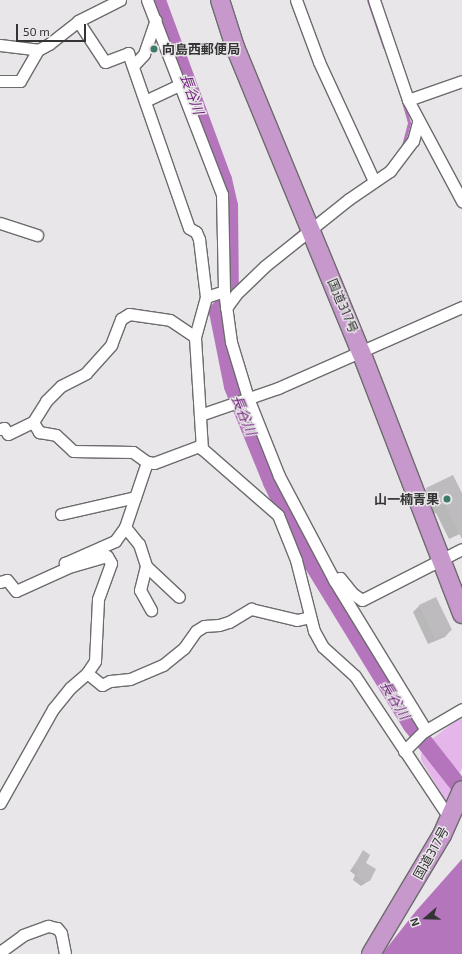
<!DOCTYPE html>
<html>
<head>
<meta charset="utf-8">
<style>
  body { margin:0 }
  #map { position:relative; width:462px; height:954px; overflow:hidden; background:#e8e6e8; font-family:"Exo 2","Noto Sans JP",sans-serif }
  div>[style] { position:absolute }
  .green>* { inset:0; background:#e5b6ea }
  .water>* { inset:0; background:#b575bd }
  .shadow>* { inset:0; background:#0003 }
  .stream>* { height:3px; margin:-1.5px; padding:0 1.5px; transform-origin:1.5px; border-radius:1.5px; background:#b575bd }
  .river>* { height:17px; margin:-8.5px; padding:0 8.5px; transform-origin:8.5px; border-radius:8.5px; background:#b575bd }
  .building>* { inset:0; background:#bdbbbd }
  .roads { filter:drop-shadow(1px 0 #6d6b6e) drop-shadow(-1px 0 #6d6b6e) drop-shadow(0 1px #6d6b6e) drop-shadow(0 -1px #6d6b6e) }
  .minor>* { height:11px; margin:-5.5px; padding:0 5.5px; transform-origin:5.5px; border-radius:5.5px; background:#fff }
  .trunk>* { height:18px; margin:-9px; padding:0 9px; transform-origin:9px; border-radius:9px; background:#c698cb }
  .dots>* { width:11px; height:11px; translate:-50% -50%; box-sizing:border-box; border:2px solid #e8e6e8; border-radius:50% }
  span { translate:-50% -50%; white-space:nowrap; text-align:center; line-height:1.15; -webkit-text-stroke:3px #e8e6e8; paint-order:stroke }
  .poi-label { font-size:13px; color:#353435; font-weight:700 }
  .left { translate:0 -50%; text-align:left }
  .right { translate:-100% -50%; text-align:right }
  .street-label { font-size:13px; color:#353435 }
  .water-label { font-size:14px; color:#6b1d76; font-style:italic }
  .north { position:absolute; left:406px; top:898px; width:40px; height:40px; -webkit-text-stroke:3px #e8e6e8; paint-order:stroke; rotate:250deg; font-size:11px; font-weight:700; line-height:16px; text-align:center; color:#353435 }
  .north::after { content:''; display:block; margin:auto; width:14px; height:18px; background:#353435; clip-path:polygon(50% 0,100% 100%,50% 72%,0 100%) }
  .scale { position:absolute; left:16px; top:24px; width:70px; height:18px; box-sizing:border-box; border:2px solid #353435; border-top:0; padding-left:5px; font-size:12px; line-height:14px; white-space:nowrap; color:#353435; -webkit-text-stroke:3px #e8e6e8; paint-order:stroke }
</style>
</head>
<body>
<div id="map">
  <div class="green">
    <div style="clip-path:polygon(462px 716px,462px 768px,447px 803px,421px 760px,421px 754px,428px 742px)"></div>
  </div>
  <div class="water">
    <div style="clip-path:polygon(462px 859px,462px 954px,382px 954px,416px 911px)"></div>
  </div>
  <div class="shadow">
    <div style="clip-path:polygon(427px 489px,462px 496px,462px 533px,449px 539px,436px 513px,426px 515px,418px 498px)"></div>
    <div style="clip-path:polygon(436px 598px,451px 630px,445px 637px,428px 644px,413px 612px,419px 606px)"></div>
    <div style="clip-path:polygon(363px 852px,365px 863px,375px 870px,369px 881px,361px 886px,353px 880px,355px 875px,350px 871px)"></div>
  </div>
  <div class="stream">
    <div style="left:368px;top:0;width:50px;rotate:71.2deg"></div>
    <div style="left:402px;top:98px;width:26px;rotate:74deg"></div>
    <div style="left:409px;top:123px;width:24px;rotate:105deg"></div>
    <div style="left:313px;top:221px;width:13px;rotate:-39deg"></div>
    <div style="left:294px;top:236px;width:13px;rotate:-39deg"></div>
  </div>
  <div class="river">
    <div style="left:157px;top:0;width:191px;rotate:69.8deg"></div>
    <div style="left:223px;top:179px;width:27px;rotate:77deg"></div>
    <div style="left:229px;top:205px;width:90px;rotate:89.4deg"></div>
    <div style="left:230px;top:295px;width:21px;rotate:129deg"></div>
    <div style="left:217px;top:311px;width:76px;rotate:78.7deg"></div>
    <div style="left:232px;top:386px;width:104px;rotate:67.9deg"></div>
    <div style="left:271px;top:482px;width:74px;rotate:64.5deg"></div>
    <div style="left:303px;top:549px;width:206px;rotate:58.5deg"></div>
    <div style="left:411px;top:725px;width:83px;rotate:51.9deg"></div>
  </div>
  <div class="building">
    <div style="clip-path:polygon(453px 475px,462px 493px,462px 539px,445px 505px,435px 507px,426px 488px)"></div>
    <div style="clip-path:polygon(436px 597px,452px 630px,435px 639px,419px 605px)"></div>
    <div style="clip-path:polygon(363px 850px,370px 855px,366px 863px,376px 869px,370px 881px,368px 880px,366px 882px,356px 876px,359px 870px,354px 866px)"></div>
  </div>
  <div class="roads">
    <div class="minor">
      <div style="left:147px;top:0;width:208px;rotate:68.9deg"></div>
      <div style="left:222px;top:194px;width:97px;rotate:88.8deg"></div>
      <div style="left:224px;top:291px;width:51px;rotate:82.2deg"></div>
      <div style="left:231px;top:342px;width:59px;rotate:73.1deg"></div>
      <div style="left:248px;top:398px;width:84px;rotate:68.3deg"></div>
      <div style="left:279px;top:476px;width:118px;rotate:62.1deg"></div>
      <div style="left:334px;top:580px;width:176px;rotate:58.5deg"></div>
      <div style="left:296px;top:0;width:66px;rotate:69.6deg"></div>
      <div style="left:319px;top:62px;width:131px;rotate:65.2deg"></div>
      <div style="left:374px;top:0;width:106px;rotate:71.2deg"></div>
      <div style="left:408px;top:100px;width:115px;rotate:61.9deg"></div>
      <div style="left:78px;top:21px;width:49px;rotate:56.6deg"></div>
      <div style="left:105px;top:62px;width:25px;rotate:-21deg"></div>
      <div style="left:128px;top:53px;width:185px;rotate:70.8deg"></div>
      <div style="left:189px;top:228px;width:8px;rotate:30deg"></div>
      <div style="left:196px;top:232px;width:8px;rotate:67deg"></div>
      <div style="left:199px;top:239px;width:58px;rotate:83.1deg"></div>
      <div style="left:0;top:45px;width:38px;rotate:7deg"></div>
      <div style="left:133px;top:66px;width:16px;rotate:-47deg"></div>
      <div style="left:144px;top:54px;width:36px;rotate:-71deg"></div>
      <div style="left:0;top:81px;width:20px"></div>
      <div style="left:20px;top:81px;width:36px;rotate:-60deg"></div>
      <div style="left:38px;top:50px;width:13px;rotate:-29deg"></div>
      <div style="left:49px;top:44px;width:37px;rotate:-38deg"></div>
      <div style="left:78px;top:21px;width:47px;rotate:-26.6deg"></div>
      <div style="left:408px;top:100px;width:57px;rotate:-19.4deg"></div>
      <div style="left:145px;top:101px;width:40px;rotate:-25deg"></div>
      <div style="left:0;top:223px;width:39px;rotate:18deg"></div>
      <div style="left:226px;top:308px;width:17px;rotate:-54deg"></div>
      <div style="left:236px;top:294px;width:40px;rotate:-44deg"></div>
      <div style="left:265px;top:266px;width:107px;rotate:-38.6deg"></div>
      <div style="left:349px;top:199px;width:50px;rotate:-34.3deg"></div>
      <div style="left:390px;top:171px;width:38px;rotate:-53deg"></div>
      <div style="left:413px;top:141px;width:20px;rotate:-75deg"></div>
      <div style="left:200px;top:415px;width:83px;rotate:-19.1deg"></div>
      <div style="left:278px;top:388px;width:201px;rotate:-23.8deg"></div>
      <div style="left:33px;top:422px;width:12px;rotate:59deg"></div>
      <div style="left:39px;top:432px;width:17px;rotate:10deg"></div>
      <div style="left:56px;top:435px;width:23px;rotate:43deg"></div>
      <div style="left:73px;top:451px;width:60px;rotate:1deg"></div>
      <div style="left:133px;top:452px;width:17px;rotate:36deg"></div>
      <div style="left:147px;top:462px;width:7px;rotate:8deg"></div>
      <div style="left:154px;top:463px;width:48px;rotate:-20.7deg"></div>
      <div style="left:199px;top:446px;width:105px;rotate:41.1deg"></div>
      <div style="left:278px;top:515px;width:48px;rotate:68.2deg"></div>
      <div style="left:296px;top:560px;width:73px;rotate:75.8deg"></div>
      <div style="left:314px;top:631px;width:18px;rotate:61deg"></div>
      <div style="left:323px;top:647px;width:43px;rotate:42.2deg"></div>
      <div style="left:355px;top:676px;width:172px;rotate:56.4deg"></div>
      <div style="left:0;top:429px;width:4px;rotate:-14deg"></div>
      <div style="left:4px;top:428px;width:7px;rotate:56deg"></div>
      <div style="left:8px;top:434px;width:28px;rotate:-26deg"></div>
      <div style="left:33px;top:422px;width:25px;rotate:-58deg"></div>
      <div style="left:46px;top:401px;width:21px;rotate:-45deg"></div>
      <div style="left:61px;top:386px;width:28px;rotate:-27deg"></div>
      <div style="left:86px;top:373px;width:38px;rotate:-48deg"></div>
      <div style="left:111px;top:345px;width:28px;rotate:-69deg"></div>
      <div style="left:121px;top:319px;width:9px;rotate:-32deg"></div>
      <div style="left:129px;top:314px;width:41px;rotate:8.3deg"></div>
      <div style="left:170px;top:320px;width:30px;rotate:34deg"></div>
      <div style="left:202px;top:449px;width:112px;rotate:-93.6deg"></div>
      <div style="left:195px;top:337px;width:41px;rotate:-74.6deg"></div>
      <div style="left:206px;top:297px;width:19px;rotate:-18deg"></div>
      <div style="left:61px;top:514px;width:76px;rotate:-12.9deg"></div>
      <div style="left:125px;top:527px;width:22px;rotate:51deg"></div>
      <div style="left:139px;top:544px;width:23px;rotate:72deg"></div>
      <div style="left:146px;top:566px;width:45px;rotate:43.2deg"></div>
      <div style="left:146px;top:566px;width:25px;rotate:104deg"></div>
      <div style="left:140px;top:590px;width:23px;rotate:61deg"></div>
      <div style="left:336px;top:579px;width:4px;rotate:-14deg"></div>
      <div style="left:340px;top:578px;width:19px;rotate:51deg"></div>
      <div style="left:352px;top:593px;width:12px;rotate:35deg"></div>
      <div style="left:362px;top:600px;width:112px;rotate:-27deg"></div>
      <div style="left:0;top:582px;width:7px;rotate:-16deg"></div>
      <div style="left:7px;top:580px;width:14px;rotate:51deg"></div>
      <div style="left:16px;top:591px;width:60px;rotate:-24.4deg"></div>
      <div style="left:87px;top:673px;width:19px;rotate:39deg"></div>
      <div style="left:102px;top:685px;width:9px;rotate:-27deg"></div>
      <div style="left:110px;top:681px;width:20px;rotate:-6deg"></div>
      <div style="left:130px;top:679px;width:36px;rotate:-23deg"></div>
      <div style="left:163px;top:665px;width:27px;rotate:-39deg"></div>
      <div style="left:184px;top:648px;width:21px;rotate:-55deg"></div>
      <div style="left:196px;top:631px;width:9px;rotate:-32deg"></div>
      <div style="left:204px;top:626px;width:15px;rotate:-4deg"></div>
      <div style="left:219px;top:625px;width:10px;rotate:-17deg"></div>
      <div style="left:229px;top:622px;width:26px;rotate:-31deg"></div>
      <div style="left:251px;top:609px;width:47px;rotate:13.4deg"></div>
      <div style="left:297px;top:620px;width:13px;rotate:-13deg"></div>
      <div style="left:404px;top:751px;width:27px;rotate:-45deg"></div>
      <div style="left:423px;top:732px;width:45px;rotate:-30.5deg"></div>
      <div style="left:0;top:803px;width:108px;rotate:-60.6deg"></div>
      <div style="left:53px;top:709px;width:27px;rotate:-51deg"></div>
      <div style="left:70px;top:688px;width:23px;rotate:-41deg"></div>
      <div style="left:87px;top:673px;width:14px;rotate:-56deg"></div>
      <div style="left:95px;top:661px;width:62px;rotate:-87.2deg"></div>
      <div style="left:98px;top:599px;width:38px;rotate:-70deg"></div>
      <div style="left:111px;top:563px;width:8px;rotate:-120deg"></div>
      <div style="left:107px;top:556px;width:37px;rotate:164deg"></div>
      <div style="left:71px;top:566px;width:7px;rotate:-153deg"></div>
      <div style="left:65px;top:563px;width:55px;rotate:-23.7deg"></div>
      <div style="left:115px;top:541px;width:17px;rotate:-54deg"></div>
      <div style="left:125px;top:527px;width:69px;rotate:-71.3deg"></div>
      <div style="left:0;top:952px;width:29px;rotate:-36deg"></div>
      <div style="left:23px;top:935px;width:27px;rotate:-20deg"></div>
      <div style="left:48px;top:926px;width:9px;rotate:13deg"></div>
      <div style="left:57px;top:928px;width:6px;rotate:51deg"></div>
      <div style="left:61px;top:933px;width:21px;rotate:79deg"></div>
    </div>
    <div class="trunk">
      <div style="left:220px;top:0;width:49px;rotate:72.3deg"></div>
      <div style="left:235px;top:47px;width:330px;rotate:67.6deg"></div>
      <div style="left:361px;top:352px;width:281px;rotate:68.9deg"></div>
      <div style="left:371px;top:954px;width:139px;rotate:-59.2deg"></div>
      <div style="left:442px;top:835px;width:49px;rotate:-66deg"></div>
    </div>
  </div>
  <div class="dots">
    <div style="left:154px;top:49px;background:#3c7b6a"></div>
    <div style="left:447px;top:499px;background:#3c7b6a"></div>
  </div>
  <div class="poi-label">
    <span class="left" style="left:162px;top:49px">向島西郵便局</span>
    <span class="right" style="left:439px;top:499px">山一楠青果</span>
  </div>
  <div class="street-label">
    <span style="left:343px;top:306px;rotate:67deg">国道317号</span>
    <span style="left:431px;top:853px;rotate:-61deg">国道317号</span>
  </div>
  <div class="water-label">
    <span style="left:192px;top:94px;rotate:70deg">長谷川</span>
    <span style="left:244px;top:415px;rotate:68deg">長谷川</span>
    <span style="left:395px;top:700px;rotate:59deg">長谷川</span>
  </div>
  <div class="north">N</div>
  <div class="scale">50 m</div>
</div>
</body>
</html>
